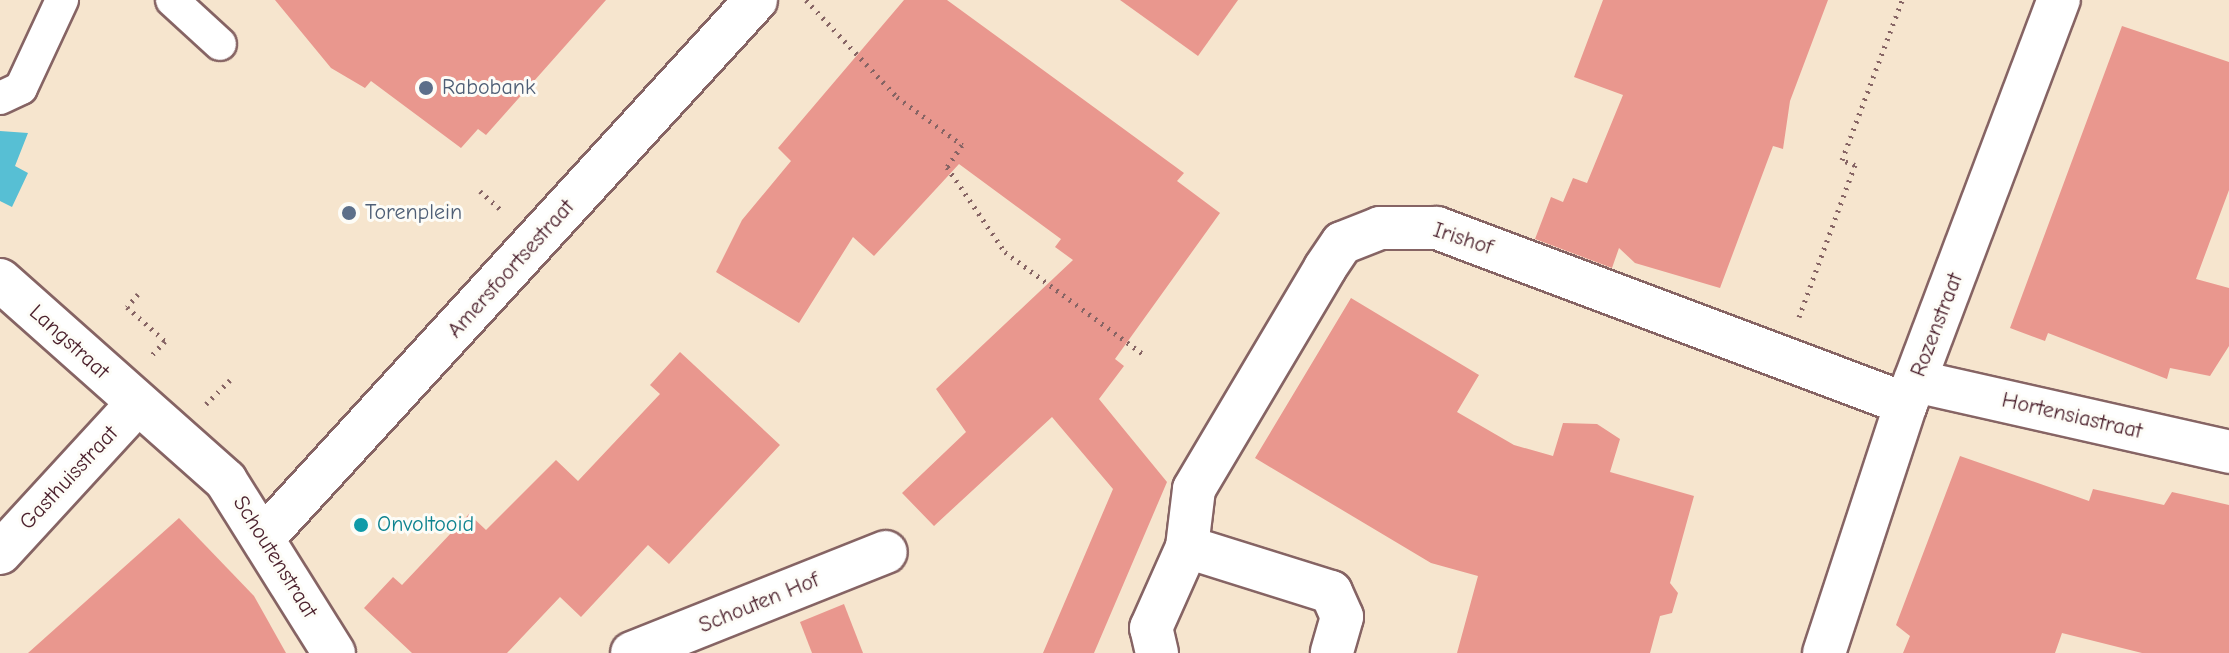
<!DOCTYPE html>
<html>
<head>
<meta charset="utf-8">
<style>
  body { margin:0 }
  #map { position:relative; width:2229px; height:653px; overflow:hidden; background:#f6e5ce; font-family:"Comic Neue",sans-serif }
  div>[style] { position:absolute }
  .water>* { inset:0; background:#57bfd4 }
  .building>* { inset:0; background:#e9978e }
  .path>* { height:5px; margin-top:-2.5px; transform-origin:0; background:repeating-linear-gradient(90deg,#866464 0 2px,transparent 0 8px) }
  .roads { filter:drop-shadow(2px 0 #866464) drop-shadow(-2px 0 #866464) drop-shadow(0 2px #866464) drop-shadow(0 -2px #866464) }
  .pedestrian>* { height:32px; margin:-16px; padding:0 16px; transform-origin:16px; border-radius:16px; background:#fff }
  .minor>* { height:42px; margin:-21px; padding:0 21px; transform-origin:21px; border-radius:21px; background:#fff }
  .dots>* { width:22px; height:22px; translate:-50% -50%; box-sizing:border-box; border:4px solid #fdfcf7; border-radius:50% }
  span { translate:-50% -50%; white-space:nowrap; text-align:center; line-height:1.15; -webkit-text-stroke:6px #fdfcf7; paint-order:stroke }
  .service-label { font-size:22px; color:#4e5e75 }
  .left { translate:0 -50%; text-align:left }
  .street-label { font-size:22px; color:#4a1f2b }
  .culture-label { font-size:22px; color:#0d838f }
</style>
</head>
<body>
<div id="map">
  <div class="water">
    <div style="clip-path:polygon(0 131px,28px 133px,15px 166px,28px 173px,12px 207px,0 201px)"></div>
  </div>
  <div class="building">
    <div style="clip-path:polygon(275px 0,606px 0,486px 135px,478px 129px,461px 148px,371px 81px,365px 88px,331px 68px)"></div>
    <div style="clip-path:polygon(904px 0,947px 0,1184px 173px,1177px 181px,1220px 213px,1115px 359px,1124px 366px,1099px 399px,1167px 482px,1094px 653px,1043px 653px,1113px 489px,1052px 417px,934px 526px,902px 493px,966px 432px,936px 389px,1073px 260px,1055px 247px,1061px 239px,959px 164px,874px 256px,853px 237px,799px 323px,716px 272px,742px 220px,791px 161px,778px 148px)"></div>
    <div style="clip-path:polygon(1120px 0,1238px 0,1198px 56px)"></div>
    <div style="clip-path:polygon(1603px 0,1828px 0,1790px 101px,1783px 149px,1773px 146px,1720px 288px,1635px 263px,1619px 248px,1612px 268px,1535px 239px,1551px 197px,1563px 202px,1573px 178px,1587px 183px,1623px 95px,1574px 77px)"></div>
    <div style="clip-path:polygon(2122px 26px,2229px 62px,2229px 190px,2196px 279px,2229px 288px,2229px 346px,2210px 376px,2170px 368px,2167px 379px,2048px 333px,2045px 341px,2010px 328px)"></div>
    <div style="clip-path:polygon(1351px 298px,1479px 375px,1457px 412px,1514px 445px,1553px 456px,1563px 423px,1597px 424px,1620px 439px,1610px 472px,1694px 496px,1670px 583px,1678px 593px,1672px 613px,1660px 616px,1650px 653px,1457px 653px,1478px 576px,1431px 563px,1255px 458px)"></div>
    <div style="clip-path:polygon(680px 352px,780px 445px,669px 564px,648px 545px,581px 617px,560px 597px,507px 653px,412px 653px,364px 608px,393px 577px,402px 585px,469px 514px,486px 530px,556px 460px,578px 481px,660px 394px,650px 385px)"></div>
    <div style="clip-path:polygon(1960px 456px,2089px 501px,2093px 489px,2164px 505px,2172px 492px,2229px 505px,2229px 653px,2142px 653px,2062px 633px,2055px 653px,1903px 653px,1910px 636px,1896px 625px)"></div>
    <div style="clip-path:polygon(179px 518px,254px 596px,286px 653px,28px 653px)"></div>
    <div style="clip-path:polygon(844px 604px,863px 653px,812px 653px,800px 622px)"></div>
  </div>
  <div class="path">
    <div style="left:806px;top:0;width:133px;rotate:46.8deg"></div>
    <div style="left:897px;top:97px;width:81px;rotate:36.4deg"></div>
    <div style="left:962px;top:145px;width:27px;rotate:124deg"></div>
    <div style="left:947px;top:167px;width:103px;rotate:55.7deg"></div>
    <div style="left:1005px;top:252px;width:172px;rotate:36.5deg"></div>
    <div style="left:480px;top:191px;width:31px;rotate:42deg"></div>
    <div style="left:138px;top:294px;width:17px;rotate:130deg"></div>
    <div style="left:127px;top:307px;width:51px;rotate:41.8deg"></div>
    <div style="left:165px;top:341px;width:21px;rotate:133deg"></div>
    <div style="left:1799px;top:317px;width:162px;rotate:-69.8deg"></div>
    <div style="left:1855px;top:165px;width:14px;rotate:-159deg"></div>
    <div style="left:1842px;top:160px;width:171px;rotate:-69.4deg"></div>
    <div style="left:206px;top:404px;width:34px;rotate:-45deg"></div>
  </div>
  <div class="roads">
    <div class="pedestrian">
      <div style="left:172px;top:0;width:65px;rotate:42.5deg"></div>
      <div style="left:0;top:98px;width:23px;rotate:-25deg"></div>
      <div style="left:21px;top:88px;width:97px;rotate:-65deg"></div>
    </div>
    <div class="minor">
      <div style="left:0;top:280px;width:302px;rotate:41.6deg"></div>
      <div style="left:226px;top:481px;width:203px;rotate:57.9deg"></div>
      <div style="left:1915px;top:381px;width:322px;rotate:12.7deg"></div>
      <div style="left:265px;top:536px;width:727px;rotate:-47.51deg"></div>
      <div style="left:1187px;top:547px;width:151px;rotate:17.4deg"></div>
      <div style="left:1331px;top:592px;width:27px;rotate:66deg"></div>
      <div style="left:1342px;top:617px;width:37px;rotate:106deg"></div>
      <div style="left:0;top:553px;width:202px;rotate:-47.4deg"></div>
      <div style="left:632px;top:653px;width:273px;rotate:-21.7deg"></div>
      <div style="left:1157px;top:653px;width:26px;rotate:-103deg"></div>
      <div style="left:1151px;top:628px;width:89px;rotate:-66deg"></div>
      <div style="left:1187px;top:547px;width:58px;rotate:-83.1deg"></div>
      <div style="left:1194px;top:489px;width:257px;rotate:-59.3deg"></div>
      <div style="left:1325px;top:268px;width:30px;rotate:-56deg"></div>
      <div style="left:1342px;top:243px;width:41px;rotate:-21.5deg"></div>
      <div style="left:1380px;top:228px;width:57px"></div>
      <div style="left:1437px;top:228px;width:501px;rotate:20.57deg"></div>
      <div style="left:1824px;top:653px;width:262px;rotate:-71.8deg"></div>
      <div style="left:1906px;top:404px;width:432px;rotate:-69.3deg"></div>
    </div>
  </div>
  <div class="dots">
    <div style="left:426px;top:88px;background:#5c6f8a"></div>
    <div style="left:349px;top:213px;background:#5c6f8a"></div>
    <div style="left:361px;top:525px;background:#0f9aa8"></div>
  </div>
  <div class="service-label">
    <span class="left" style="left:442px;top:88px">Rabobank</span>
    <span class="left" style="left:365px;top:213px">Torenplein</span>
  </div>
  <div class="street-label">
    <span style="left:1463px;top:239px;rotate:18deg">Irishof</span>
    <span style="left:511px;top:269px;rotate:-48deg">Amersfoortsestraat</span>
    <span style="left:1937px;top:325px;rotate:-69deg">Rozenstraat</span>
    <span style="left:69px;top:342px;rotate:42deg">Langstraat</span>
    <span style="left:2072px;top:416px;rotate:13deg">Hortensiastraat</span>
    <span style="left:69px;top:478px;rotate:-47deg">Gasthuisstraat</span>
    <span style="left:275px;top:557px;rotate:58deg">Schoutenstraat</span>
    <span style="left:759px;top:603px;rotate:-22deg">Schouten Hof</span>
  </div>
  <div class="culture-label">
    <span class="left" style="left:377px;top:525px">Onvoltooid</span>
  </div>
</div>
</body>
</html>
